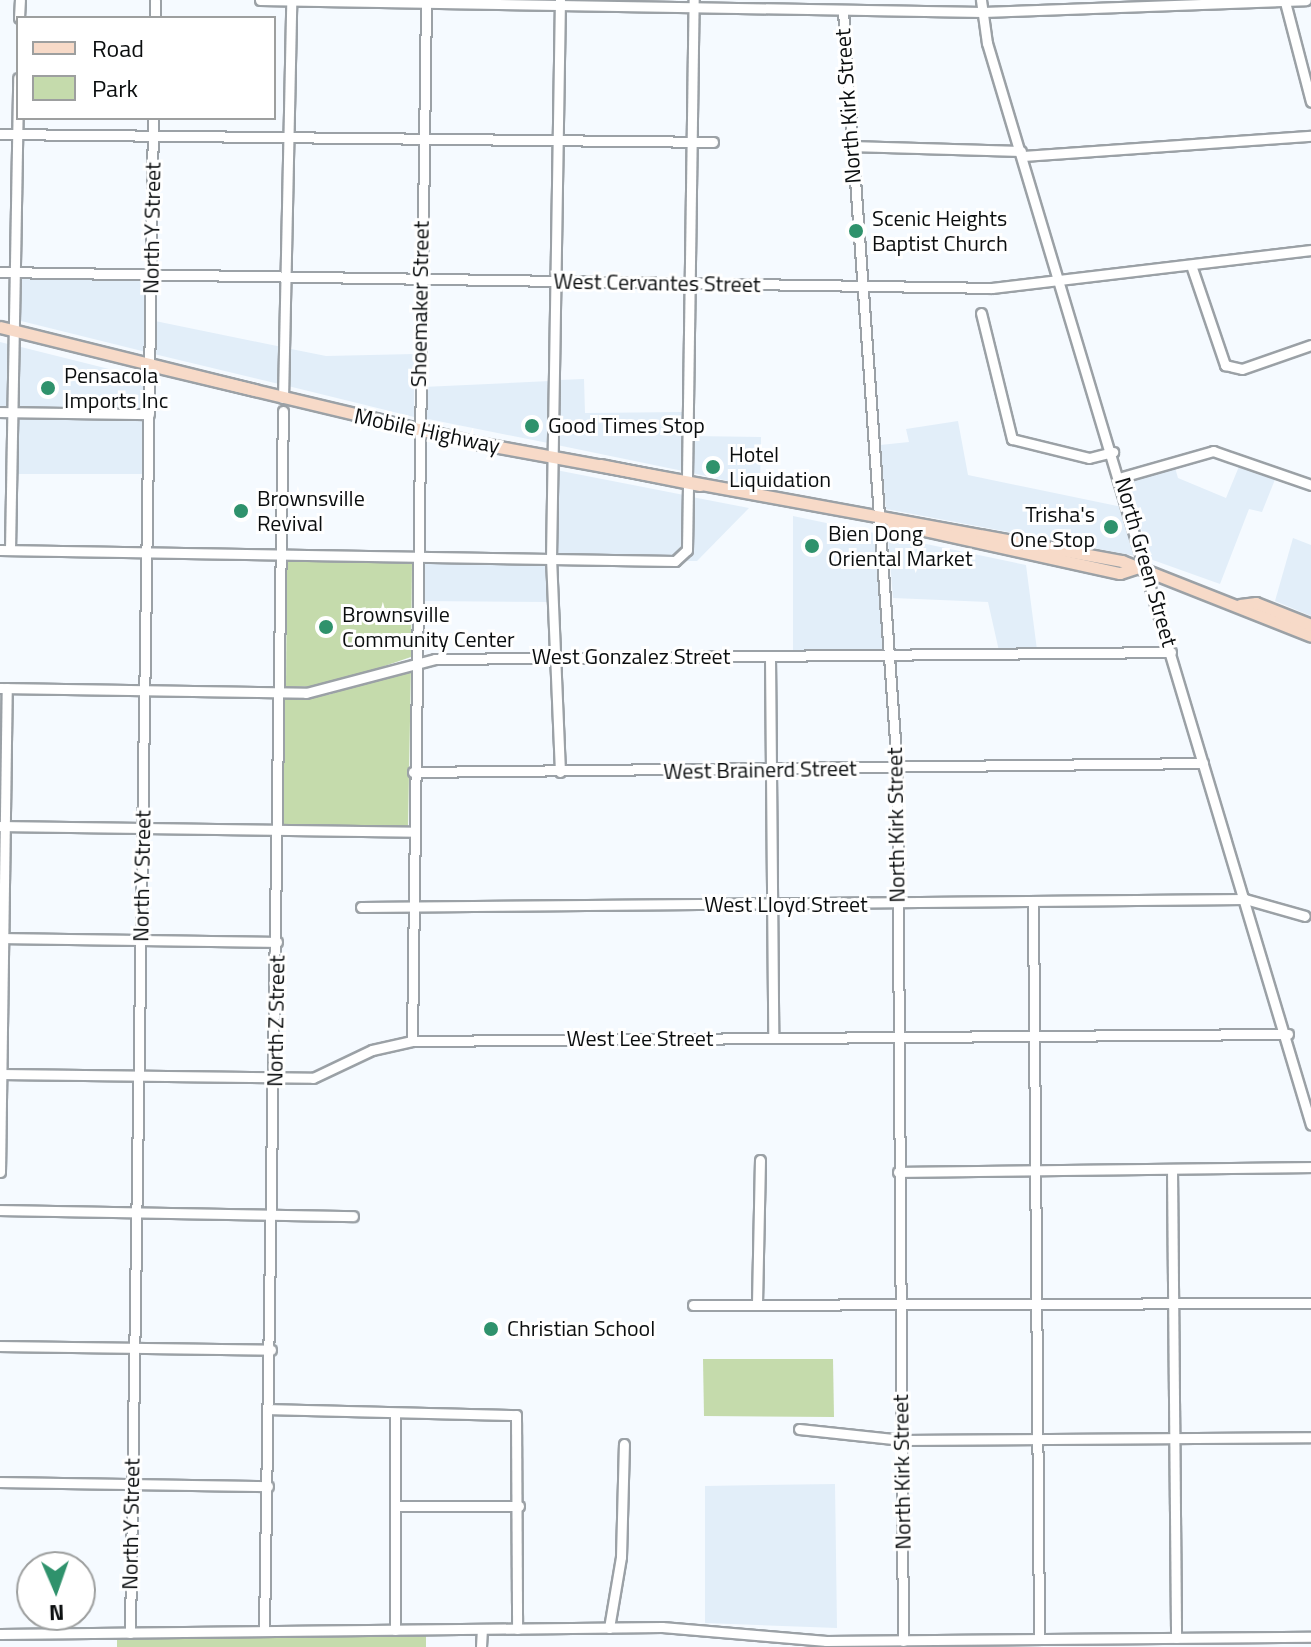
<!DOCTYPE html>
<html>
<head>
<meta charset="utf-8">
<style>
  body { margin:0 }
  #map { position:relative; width:1311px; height:1647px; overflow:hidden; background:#f5faff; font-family:"Titillium Web",sans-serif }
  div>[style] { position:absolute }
  .built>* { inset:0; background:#e2eef9 }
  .green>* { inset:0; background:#c5dbac }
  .roads { filter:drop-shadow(2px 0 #9ba1a6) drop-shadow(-2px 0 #9ba1a6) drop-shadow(0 2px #9ba1a6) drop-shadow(0 -2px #9ba1a6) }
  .minor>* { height:9px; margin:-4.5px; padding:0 4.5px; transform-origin:4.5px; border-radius:4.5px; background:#fff }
  .major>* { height:11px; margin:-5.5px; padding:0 5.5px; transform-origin:5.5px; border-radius:5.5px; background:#f7dac8 }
  .dots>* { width:22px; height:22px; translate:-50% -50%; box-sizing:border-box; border:4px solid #fff; border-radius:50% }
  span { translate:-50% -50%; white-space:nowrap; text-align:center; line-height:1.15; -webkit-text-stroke:6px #fff; paint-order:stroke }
  .street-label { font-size:22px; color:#0b0e0f }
  .poi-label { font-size:22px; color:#0b0e0f }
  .left { translate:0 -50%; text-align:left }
  .right { translate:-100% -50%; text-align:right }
  .legend { position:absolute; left:16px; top:16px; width:260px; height:104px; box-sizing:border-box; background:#fff; border:2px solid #9d9f9f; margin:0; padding:10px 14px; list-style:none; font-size:24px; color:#0b0e0f }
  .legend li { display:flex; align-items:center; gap:16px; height:40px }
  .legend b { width:40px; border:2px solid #9d9f9f }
  .north { position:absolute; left:16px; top:1551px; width:80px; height:80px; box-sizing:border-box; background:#fff; border:2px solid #9d9f9f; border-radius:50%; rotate:178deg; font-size:22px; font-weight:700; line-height:32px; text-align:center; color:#0b0e0f }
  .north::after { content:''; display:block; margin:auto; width:28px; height:36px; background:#2f926c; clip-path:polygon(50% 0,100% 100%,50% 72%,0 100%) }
</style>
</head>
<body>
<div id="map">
  <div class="built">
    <div style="clip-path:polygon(18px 277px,147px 279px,146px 352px,17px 320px)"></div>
    <div style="clip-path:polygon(155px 321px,282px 347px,279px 384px,154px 354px)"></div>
    <div style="clip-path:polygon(0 342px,8px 344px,8px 407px,0 407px)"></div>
    <div style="clip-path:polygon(17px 346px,145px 378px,145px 409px,16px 407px)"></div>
    <div style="clip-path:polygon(291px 349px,326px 356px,414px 354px,414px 417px,288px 386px)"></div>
    <div style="clip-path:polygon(584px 379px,585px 413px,684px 412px,683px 471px,557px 445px,559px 380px)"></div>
    <div style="clip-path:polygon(550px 381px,548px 443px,423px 418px,423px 387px)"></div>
    <div style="clip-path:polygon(16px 417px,144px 419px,144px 474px,15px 474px)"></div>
    <div style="clip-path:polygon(958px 421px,968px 475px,1127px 508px,1141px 557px,886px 509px,880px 445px,909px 442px,906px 429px)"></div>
    <div style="clip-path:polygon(692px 436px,761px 437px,760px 488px,692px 473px)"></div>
    <div style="clip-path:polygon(1174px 464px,1178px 478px,1226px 498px,1240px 464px,1276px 477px,1262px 512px,1249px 509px,1220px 584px,1150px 559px,1127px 480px)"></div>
    <div style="clip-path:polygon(556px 470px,684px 495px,682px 549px,674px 556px,555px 554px)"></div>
    <div style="clip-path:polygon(692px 497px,749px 508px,697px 561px,686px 561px)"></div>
    <div style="clip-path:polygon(793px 516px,879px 534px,888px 653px,793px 653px)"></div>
    <div style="clip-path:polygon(888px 536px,1026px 565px,1037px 650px,999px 651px,988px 602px,893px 598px)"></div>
    <div style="clip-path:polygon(1293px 538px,1311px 545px,1311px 616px,1275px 601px)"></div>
    <div style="clip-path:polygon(421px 562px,546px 564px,547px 602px,420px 601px)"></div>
    <div style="clip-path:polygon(835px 1484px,837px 1628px,705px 1623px,705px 1486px)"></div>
  </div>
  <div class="green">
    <div style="clip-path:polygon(287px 560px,412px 562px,411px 657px,326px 686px,286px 687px)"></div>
    <div style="clip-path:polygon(411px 667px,408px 827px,283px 825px,285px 697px,328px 695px)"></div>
    <div style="clip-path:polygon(703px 1359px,833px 1359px,834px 1417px,704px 1416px)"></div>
    <div style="clip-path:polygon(426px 1635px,426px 1647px,117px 1647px,117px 1639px)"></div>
  </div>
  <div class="roads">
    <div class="minor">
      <div style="left:260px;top:0;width:723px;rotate:0.95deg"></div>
      <div style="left:983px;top:12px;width:323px;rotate:-2.1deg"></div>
      <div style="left:981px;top:0;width:43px;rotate:82.1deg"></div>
      <div style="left:987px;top:43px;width:1129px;rotate:73.33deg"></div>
      <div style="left:1285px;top:2px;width:103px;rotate:75.4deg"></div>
      <div style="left:843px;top:11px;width:759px;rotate:85.92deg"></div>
      <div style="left:897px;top:768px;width:873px;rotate:89.61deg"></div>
      <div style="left:19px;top:18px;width:18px;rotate:-87deg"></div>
      <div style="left:155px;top:18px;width:18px;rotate:-90deg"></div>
      <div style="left:0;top:134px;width:713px;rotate:0.64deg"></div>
      <div style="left:850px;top:146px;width:171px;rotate:1.7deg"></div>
      <div style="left:1023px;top:156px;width:289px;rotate:-4deg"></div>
      <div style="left:1191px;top:265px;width:106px;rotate:71.2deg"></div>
      <div style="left:1225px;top:365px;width:17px;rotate:13deg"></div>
      <div style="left:1242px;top:369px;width:73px;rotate:-19.2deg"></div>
      <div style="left:0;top:272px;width:992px;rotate:0.92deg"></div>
      <div style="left:992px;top:288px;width:321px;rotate:-6.8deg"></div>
      <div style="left:981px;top:313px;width:130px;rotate:76.2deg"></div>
      <div style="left:1012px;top:439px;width:79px;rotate:13.9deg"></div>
      <div style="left:1089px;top:458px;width:25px;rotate:-14deg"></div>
      <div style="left:283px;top:398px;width:398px;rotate:-88.8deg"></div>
      <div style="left:0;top:412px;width:149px;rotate:0.8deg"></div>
      <div style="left:687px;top:477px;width:477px;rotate:-89.2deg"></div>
      <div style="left:1122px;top:477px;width:95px;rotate:-15.9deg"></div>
      <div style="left:1213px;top:451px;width:104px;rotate:19.1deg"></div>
      <div style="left:0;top:550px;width:675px;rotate:0.93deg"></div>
      <div style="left:675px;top:561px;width:16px;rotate:-43deg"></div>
      <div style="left:687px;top:550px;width:62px;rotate:-89.1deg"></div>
      <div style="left:10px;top:550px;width:472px;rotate:-89deg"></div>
      <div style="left:770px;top:657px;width:381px;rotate:89.5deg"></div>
      <div style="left:0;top:688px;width:306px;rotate:0.9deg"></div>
      <div style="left:306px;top:693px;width:133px;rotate:-14.8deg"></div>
      <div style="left:435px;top:659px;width:736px;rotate:-0.54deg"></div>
      <div style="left:413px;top:772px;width:790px;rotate:-0.65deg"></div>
      <div style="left:560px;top:772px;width:213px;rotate:-92.4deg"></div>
      <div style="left:551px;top:559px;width:559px;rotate:-89.08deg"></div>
      <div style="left:0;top:826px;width:412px;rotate:0.8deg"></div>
      <div style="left:1033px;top:902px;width:737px;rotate:89.53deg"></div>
      <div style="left:361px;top:907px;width:884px;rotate:-0.52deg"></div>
      <div style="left:1245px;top:899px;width:62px;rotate:15.8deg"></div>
      <div style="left:0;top:938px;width:277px;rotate:0.8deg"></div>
      <div style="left:412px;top:1041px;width:1041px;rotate:-89.23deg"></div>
      <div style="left:0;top:1074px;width:313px;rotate:0.7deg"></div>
      <div style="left:313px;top:1078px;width:65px;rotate:-25.4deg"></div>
      <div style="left:372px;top:1050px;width:41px;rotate:-12.7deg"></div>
      <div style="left:412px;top:1041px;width:876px;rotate:-0.46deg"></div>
      <div style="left:1172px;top:1169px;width:469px;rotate:89.5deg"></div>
      <div style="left:0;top:1172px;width:484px;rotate:-89.2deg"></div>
      <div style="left:898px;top:1172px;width:413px;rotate:-0.7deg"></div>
      <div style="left:0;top:1210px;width:353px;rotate:1deg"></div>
      <div style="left:757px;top:1303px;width:143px;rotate:-88.8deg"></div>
      <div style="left:693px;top:1305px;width:618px;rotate:-0.19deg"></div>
      <div style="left:0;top:1346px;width:271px;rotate:0.8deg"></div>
      <div style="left:269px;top:1409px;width:247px;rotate:1.4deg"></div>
      <div style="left:516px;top:1415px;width:214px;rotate:89.7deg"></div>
      <div style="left:395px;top:1416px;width:214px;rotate:90deg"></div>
      <div style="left:799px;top:1429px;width:104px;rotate:6.1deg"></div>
      <div style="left:902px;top:1440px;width:409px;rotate:-0.4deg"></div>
      <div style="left:0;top:1482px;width:268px;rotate:0.9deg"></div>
      <div style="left:396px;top:1506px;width:123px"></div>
      <div style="left:609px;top:1628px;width:72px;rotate:-80.4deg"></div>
      <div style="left:621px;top:1557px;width:113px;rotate:-88.5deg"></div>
      <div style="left:264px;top:1631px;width:1220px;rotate:-89.11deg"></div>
      <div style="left:130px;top:1633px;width:1515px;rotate:-89.13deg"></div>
      <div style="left:0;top:1634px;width:662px;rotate:-0.61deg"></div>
      <div style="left:662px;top:1627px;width:165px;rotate:4.9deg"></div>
      <div style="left:826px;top:1641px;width:485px;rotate:-0.5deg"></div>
      <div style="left:481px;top:1647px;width:18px;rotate:-87deg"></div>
    </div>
    <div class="major">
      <div style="left:0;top:327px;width:263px;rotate:13.9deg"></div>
      <div style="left:162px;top:368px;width:324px;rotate:13.4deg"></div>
      <div style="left:477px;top:443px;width:656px;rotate:10.37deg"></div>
      <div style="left:1122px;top:561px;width:203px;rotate:21.6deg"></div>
      <div style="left:600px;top:465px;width:102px;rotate:11.3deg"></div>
      <div style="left:892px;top:523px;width:233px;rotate:12.4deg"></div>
      <div style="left:1120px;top:573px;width:16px;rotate:-18deg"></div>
      <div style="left:1240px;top:605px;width:16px;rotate:-7deg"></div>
      <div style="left:1256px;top:603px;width:59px;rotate:21.8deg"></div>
    </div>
  </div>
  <div class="dots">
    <div style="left:856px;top:231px;background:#2f926c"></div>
    <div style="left:48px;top:388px;background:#2f926c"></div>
    <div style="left:532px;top:426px;background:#2f926c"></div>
    <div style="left:713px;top:467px;background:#2f926c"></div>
    <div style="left:241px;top:511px;background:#2f926c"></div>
    <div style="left:1111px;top:527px;background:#2f926c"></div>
    <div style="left:812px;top:546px;background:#2f926c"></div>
    <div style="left:326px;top:627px;background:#2f926c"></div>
    <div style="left:491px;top:1329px;background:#2f926c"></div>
  </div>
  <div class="street-label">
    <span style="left:848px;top:106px;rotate:-94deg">North Kirk Street</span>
    <span style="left:152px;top:228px;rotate:-89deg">North Y Street</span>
    <span style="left:657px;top:283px;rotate:1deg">West Cervantes Street</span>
    <span style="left:420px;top:304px;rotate:-89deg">Shoemaker Street</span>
    <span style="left:427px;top:431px;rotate:12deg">Mobile Highway</span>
    <span style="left:1146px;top:562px;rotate:74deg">North Green Street</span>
    <span style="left:631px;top:657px">West Gonzalez Street</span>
    <span style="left:760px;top:770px;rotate:-1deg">West Brainerd Street</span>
    <span style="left:896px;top:825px;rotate:-91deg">North Kirk Street</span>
    <span style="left:142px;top:876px;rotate:-89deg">North Y Street</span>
    <span style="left:786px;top:905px">West Lloyd Street</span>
    <span style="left:276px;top:1021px;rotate:-89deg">North Z Street</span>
    <span style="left:640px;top:1039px">West Lee Street</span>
    <span style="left:902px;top:1472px;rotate:-91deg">North Kirk Street</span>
    <span style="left:131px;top:1524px;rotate:-89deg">North Y Street</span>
  </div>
  <div class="poi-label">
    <span class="left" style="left:872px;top:231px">Scenic Heights<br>Baptist Church</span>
    <span class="left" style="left:64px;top:388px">Pensacola<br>Imports Inc</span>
    <span class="left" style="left:548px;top:426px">Good Times Stop</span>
    <span class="left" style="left:729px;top:467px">Hotel<br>Liquidation</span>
    <span class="left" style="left:257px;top:511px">Brownsville<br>Revival</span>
    <span class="right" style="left:1095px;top:527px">Trisha's<br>One Stop</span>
    <span class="left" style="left:828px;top:546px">Bien Dong<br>Oriental Market</span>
    <span class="left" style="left:342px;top:627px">Brownsville<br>Community Center</span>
    <span class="left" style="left:507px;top:1329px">Christian School</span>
  </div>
  <ul class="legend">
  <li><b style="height:10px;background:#f7dac8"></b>Road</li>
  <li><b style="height:22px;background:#c5dbac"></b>Park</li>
  </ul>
  <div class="north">N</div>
</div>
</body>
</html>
